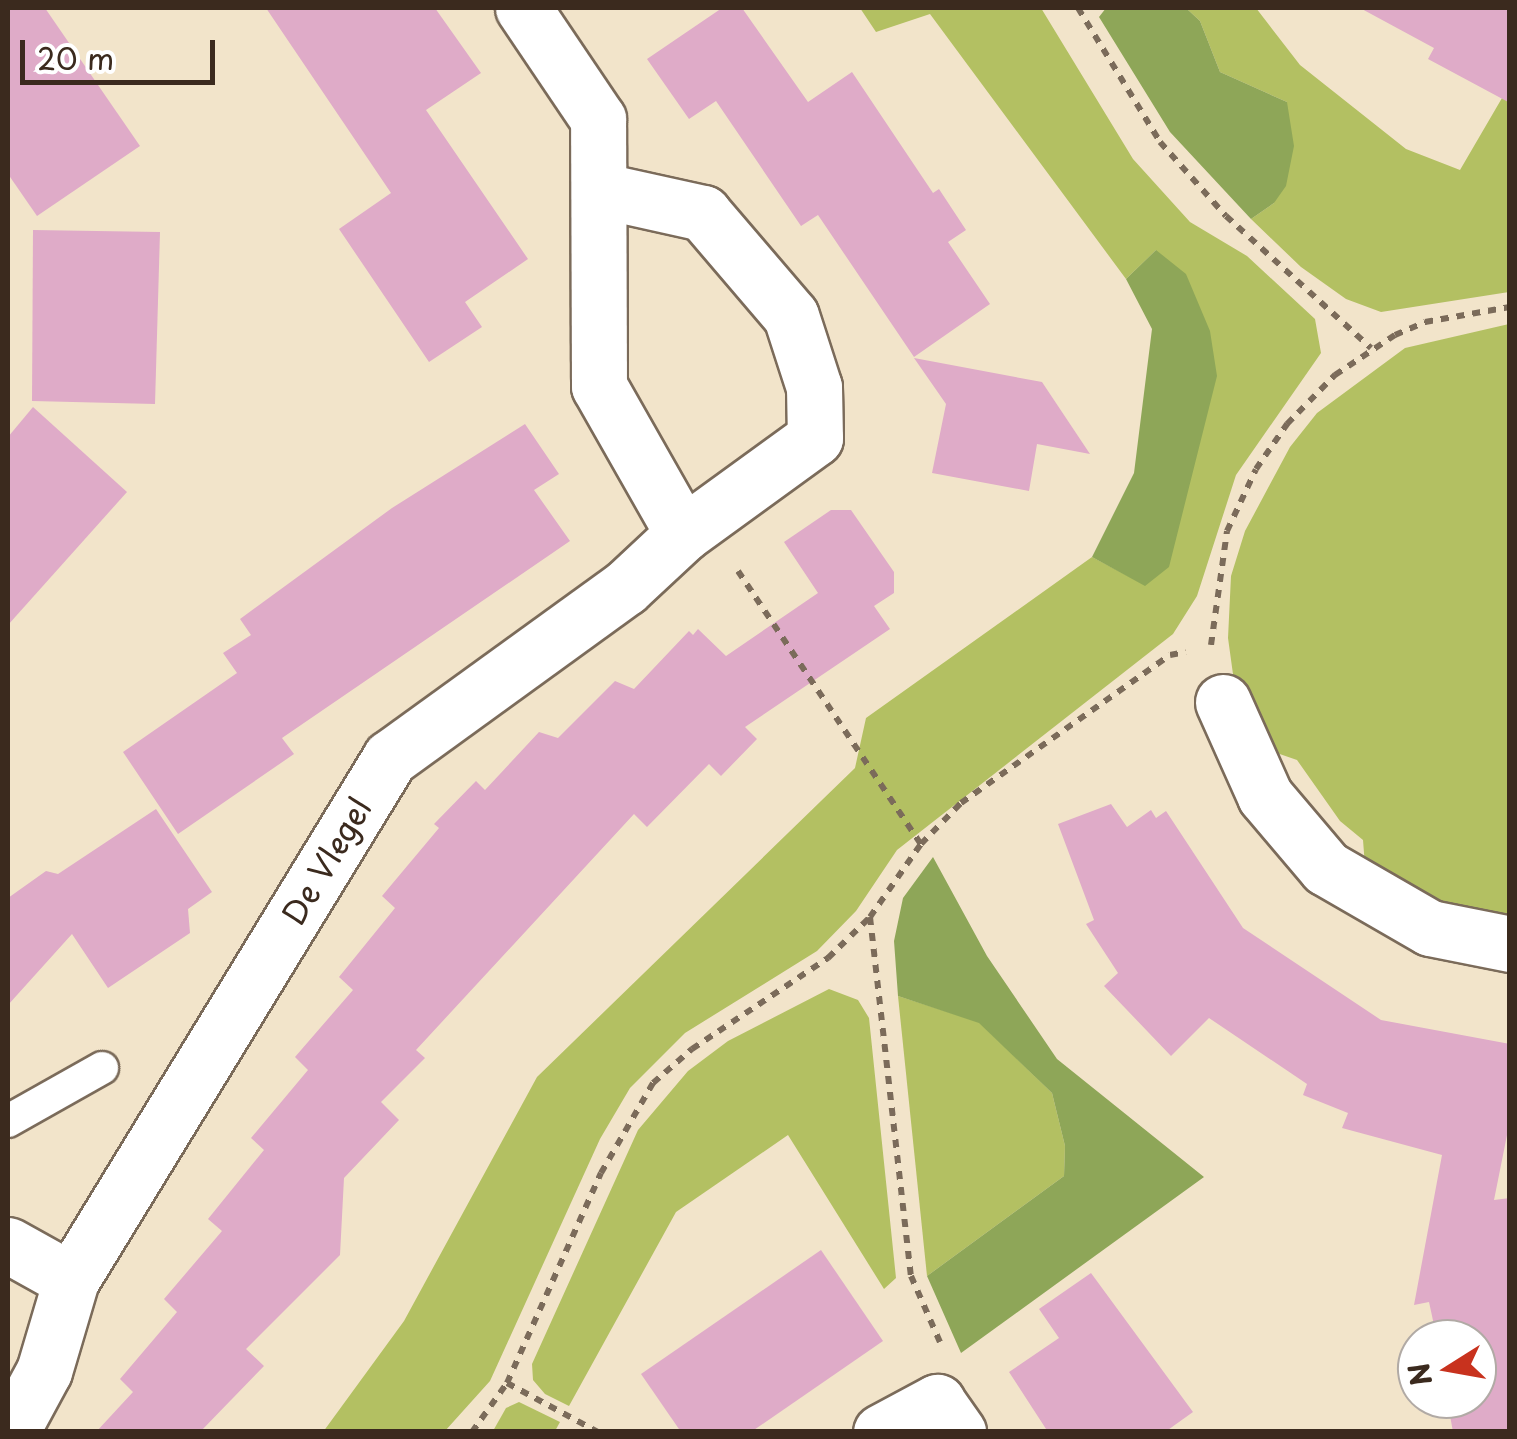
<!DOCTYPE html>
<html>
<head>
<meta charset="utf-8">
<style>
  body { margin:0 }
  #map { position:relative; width:1517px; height:1439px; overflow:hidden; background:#f2e4ca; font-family:"Playpen Sans",sans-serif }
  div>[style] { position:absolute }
  .green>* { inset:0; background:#b3c062 }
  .forest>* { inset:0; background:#8ea658 }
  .building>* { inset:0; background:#dfabc8 }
  .path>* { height:6px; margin-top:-3px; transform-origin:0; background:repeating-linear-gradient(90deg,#7b6b5a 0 8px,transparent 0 16px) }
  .roads { filter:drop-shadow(2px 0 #7b6b5a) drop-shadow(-2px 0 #7b6b5a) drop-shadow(0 2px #7b6b5a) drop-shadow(0 -2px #7b6b5a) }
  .service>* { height:32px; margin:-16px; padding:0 16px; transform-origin:16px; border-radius:16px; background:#fff }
  .minor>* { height:55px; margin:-27.5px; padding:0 27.5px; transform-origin:27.5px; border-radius:27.5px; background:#fff }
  span { translate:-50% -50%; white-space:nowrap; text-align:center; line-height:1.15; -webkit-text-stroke:8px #fff; paint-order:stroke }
  .street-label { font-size:32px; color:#3b2a1e }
  .frame { position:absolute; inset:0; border:10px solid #3b2a1e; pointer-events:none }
  .north { position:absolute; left:1397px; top:1319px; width:100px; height:100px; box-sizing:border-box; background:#fff; border:2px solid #b1aaa5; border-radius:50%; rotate:259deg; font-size:28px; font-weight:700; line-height:40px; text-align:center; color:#3b2a1e }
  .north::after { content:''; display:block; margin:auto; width:35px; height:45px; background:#c8321e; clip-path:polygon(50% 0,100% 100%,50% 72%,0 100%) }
  .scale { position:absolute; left:20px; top:40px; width:195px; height:45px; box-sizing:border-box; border:5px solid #3b2a1e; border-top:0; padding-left:12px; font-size:30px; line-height:35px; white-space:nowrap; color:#3b2a1e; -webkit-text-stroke:8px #fff; paint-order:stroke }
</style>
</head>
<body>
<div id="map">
  <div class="green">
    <div style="clip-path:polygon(860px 8px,1041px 8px,1133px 159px,1190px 222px,1247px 256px,1315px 319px,1321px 353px,1236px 475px,1197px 596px,1173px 634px,897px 850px,856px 911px,817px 951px,685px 1033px,630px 1088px,600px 1139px,490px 1381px,445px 1431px,323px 1432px,404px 1321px,537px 1077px,855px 768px,866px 718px,1092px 557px,1145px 585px,1156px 250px,1126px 279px,930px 14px,876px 32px)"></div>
    <div style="clip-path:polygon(1186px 8px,1256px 8px,1300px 65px,1406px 149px,1460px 170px,1509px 86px,1509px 292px,1381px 312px,1346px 299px,1301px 267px,1251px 219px,1274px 203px,1287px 102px,1220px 72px,1200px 21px)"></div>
    <div style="clip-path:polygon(1509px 324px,1509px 923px,1473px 918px,1365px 866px,1363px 840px,1340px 821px,1297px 760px,1271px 751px,1249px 693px,1236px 696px,1228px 638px,1231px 576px,1245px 531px,1290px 447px,1317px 413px,1405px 348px)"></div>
    <div style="clip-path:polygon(829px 989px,858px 1000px,869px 1018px,896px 1278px,884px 1289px,788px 1135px,676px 1212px,569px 1406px,545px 1394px,533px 1380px,532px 1364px,638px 1130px,688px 1071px,728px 1041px)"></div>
    <div style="clip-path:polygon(898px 996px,979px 1022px,1052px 1093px,1065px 1146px,1064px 1176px,927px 1276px)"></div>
    <div style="clip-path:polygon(519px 1402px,560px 1422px,555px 1431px,493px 1431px,506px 1408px)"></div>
  </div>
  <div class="forest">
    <div style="clip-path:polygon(1106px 8px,1186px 8px,1200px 21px,1220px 72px,1287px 102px,1294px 146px,1286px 186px,1274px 203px,1251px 219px,1170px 132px,1099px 17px)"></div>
    <div style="clip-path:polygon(1156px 250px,1186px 274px,1210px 331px,1217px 376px,1169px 567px,1145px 586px,1092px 557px,1134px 473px,1152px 329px,1126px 279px)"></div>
    <div style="clip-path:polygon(933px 857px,987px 956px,1057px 1059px,1204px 1177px,961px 1353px,927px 1276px,1064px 1176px,1065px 1146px,1052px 1093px,979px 1023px,898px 996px,894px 941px,903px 898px)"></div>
  </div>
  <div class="building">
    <div style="clip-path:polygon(8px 8px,45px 8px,140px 146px,37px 216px,8px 174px)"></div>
    <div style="clip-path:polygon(266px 8px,435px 8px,481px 73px,426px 110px,528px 259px,465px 302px,482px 327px,429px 362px,339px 229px,391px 193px)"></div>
    <div style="clip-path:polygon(722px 8px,742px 8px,808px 102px,852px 72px,933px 193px,939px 189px,966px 230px,948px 242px,990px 304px,914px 357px,818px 215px,801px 226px,716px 101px,689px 119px,647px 59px)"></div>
    <div style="clip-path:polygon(1360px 8px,1510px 8px,1510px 103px,1428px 59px,1434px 48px)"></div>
    <div style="clip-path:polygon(33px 230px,160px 232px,155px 404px,32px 401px)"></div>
    <div style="clip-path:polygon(914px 358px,1042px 382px,1090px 454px,1037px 444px,1029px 491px,932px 473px,946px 404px)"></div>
    <div style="clip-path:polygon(33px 407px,127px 492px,8px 625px,8px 437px)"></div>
    <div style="clip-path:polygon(525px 424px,559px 474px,534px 490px,570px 541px,282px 738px,294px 754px,178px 834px,123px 752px,237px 673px,223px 653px,251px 635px,240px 619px,392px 508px)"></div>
    <div style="clip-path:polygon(831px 510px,851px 510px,894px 572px,894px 593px,874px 606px,890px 629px,745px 727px,757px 739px,721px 776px,709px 764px,647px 827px,634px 814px,416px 1050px,425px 1058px,381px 1102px,399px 1120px,344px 1178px,340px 1255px,246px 1349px,264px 1366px,200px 1432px,96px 1432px,133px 1392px,120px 1379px,177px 1312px,164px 1299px,222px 1231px,208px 1219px,264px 1150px,251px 1138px,308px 1070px,295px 1057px,353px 990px,339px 977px,395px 908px,382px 896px,439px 828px,434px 824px,476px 781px,485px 790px,539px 732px,558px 738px,615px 681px,634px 689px,689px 631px,693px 635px,698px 629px,726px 656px,818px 593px,784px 542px)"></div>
    <div style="clip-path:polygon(1111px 804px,1127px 827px,1151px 810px,1156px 818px,1166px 811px,1243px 928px,1381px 1020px,1510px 1044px,1510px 1120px,1494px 1200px,1510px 1198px,1510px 1432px,1453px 1432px,1447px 1399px,1477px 1399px,1477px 1339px,1437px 1339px,1429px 1302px,1414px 1305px,1442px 1155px,1342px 1128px,1348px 1113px,1303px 1095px,1307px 1084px,1209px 1018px,1171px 1056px,1104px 986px,1118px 973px,1086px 924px,1094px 920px,1058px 824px)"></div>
    <div style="clip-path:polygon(156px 809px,212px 892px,188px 909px,190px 933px,108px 988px,72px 934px,8px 1005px,8px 898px,46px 871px,58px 874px)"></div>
    <div style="clip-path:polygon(821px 1250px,883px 1341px,751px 1432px,681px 1432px,641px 1374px)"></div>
    <div style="clip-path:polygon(1091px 1273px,1193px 1412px,1165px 1432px,1048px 1432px,1009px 1372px,1059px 1338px,1039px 1309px)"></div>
  </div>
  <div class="path">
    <div style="left:1078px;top:8px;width:157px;rotate:58.5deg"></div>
    <div style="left:1160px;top:142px;width:99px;rotate:48.3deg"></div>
    <div style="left:1226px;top:216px;width:196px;rotate:42.3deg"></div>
    <div style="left:738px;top:571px;width:329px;rotate:56.2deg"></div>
    <div style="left:1211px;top:645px;width:115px;rotate:-82deg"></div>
    <div style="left:1227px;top:531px;width:68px;rotate:-64.9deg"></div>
    <div style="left:1256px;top:469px;width:55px;rotate:-55.4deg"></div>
    <div style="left:1287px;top:424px;width:69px;rotate:-45.6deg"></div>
    <div style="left:1335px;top:375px;width:72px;rotate:-33.7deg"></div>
    <div style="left:1395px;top:335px;width:33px;rotate:-23deg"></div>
    <div style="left:1425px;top:322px;width:86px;rotate:-10deg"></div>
    <div style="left:870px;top:917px;width:361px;rotate:83.5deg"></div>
    <div style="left:911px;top:1276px;width:72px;rotate:66.3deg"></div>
    <div style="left:507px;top:1383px;width:103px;rotate:28.3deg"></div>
    <div style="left:472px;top:1432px;width:60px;rotate:-54.5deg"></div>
    <div style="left:507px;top:1383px;width:230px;rotate:-65.9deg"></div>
    <div style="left:601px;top:1173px;width:104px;rotate:-60deg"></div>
    <div style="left:653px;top:1083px;width:52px;rotate:-41.1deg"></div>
    <div style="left:692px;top:1049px;width:164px;rotate:-33.8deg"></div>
    <div style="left:828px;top:958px;width:59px;rotate:-44.3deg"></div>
    <div style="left:870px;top:917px;width:89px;rotate:-55.1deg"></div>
    <div style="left:921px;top:844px;width:57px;rotate:-45.7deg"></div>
    <div style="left:961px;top:803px;width:256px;rotate:-35.3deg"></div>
    <div style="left:1170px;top:655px;width:16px;rotate:-11deg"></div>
  </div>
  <div class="roads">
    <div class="service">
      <div style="left:8px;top:1121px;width:108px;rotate:-29.4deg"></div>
    </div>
    <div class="minor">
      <div style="left:599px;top:190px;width:107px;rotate:12.5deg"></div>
      <div style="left:703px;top:213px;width:135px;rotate:49.5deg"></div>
      <div style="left:791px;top:316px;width:75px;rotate:72.1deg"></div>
      <div style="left:814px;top:387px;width:51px;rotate:88.9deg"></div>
      <div style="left:815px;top:438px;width:163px;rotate:144deg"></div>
      <div style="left:1223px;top:702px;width:103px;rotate:65.9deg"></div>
      <div style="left:1265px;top:796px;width:94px;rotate:49.7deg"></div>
      <div style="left:1326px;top:868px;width:120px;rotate:30deg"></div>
      <div style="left:1430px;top:928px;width:82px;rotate:11.3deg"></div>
      <div style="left:8px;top:1245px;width:72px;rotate:29.1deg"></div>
      <div style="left:71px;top:1280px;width:95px;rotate:106.5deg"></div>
      <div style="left:44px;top:1371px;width:69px;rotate:118.4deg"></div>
      <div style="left:71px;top:1280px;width:612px;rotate:-58.57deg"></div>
      <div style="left:390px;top:758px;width:290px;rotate:-35.9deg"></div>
      <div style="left:625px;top:588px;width:79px;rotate:-43deg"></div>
      <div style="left:683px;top:534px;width:170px;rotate:-119.6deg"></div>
      <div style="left:599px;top:386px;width:267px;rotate:-90.2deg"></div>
      <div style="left:598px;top:119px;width:134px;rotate:-124deg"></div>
      <div style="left:881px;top:1432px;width:64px;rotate:-28.2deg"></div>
      <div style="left:937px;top:1402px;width:37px;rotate:55deg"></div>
    </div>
  </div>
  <div class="street-label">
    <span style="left:326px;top:861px;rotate:-59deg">De Vlegel</span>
  </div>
  <div class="frame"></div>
  <div class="north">N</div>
  <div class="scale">20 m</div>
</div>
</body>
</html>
